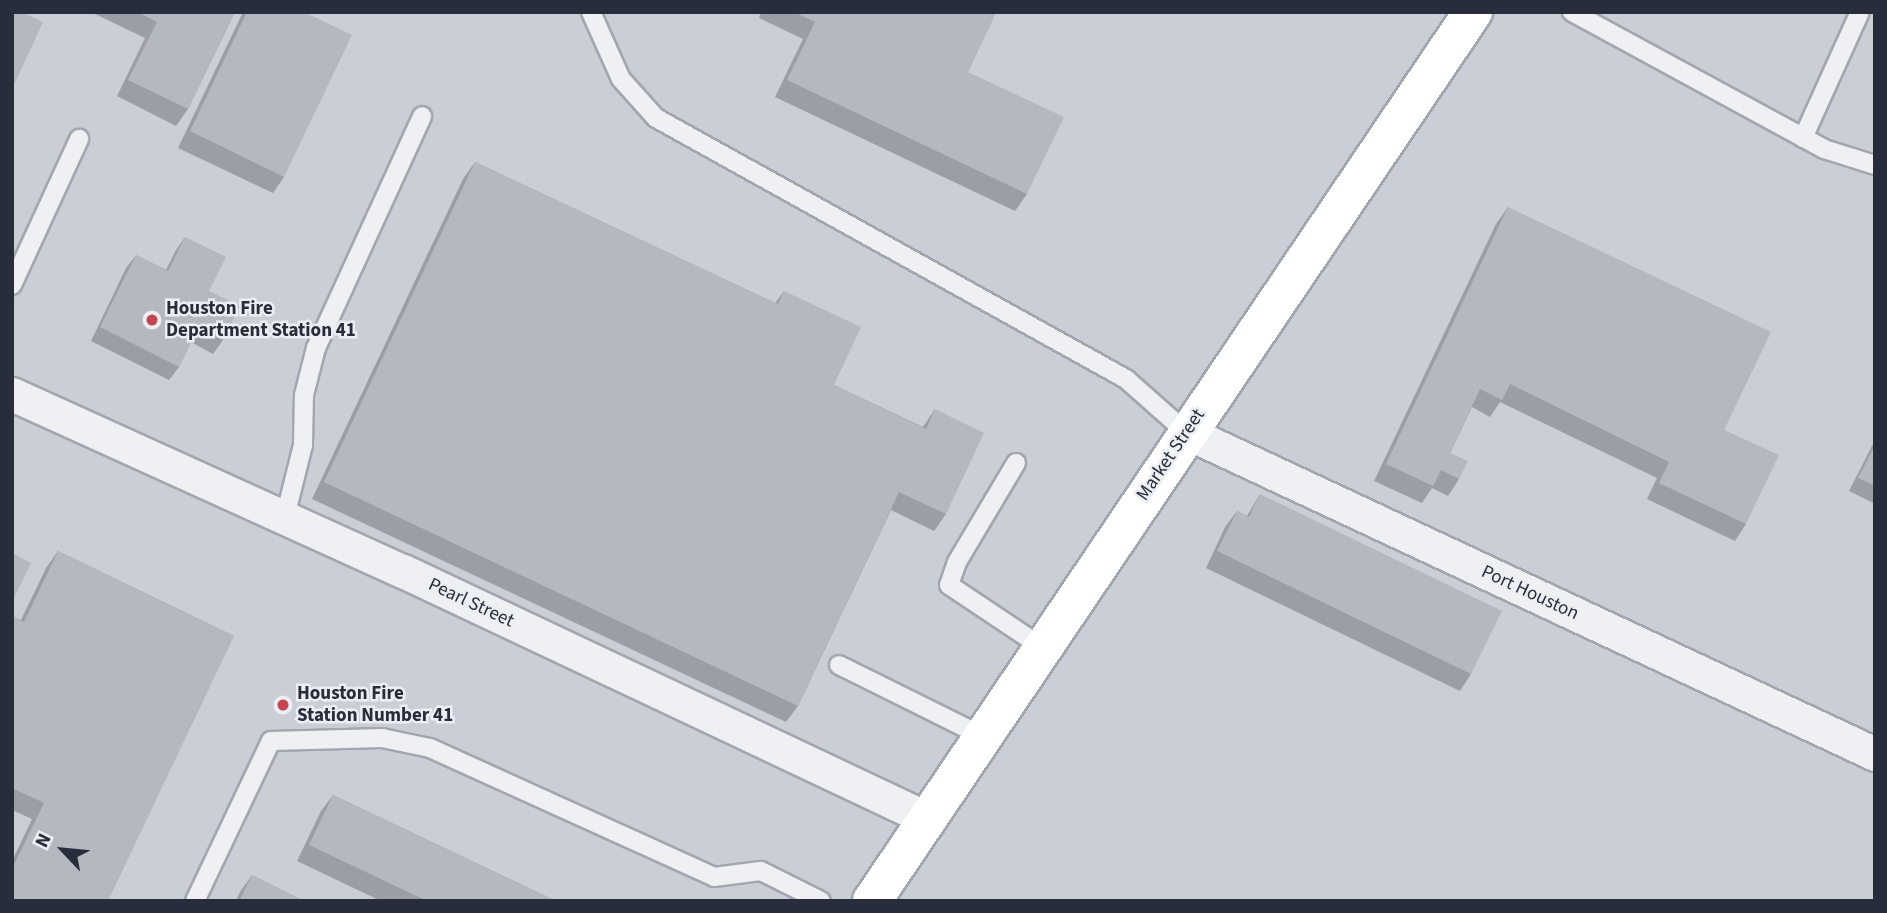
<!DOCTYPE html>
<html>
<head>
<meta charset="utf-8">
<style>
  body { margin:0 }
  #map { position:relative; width:1887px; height:913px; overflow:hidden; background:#dcdfe5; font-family:"Source Sans 3",sans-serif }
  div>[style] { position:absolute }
  .built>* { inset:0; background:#caced6 }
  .roads { filter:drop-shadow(2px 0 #a2a6ae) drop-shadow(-2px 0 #a2a6ae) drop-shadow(0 2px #a2a6ae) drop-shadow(0 -2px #a2a6ae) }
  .lane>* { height:18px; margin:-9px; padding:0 9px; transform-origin:9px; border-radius:9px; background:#eef0f4 }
  .street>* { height:33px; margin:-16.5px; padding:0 16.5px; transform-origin:16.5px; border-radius:16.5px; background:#eef0f4 }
  .secondary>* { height:38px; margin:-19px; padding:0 19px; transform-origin:19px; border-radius:19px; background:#fff }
  .wall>* { inset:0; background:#9b9ea6 }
  .building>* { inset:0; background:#b4b8c1 }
  .dots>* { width:19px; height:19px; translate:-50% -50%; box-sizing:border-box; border:4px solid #ebeef3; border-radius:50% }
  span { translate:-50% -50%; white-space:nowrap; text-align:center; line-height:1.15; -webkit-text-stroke:5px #ebeef3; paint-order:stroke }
  .poi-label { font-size:19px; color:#272d3a; font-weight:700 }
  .left { translate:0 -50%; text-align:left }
  .street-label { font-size:19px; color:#272d3a }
  .frame { position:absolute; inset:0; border:14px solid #272d3a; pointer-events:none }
  .north { position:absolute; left:28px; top:815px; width:70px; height:70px; -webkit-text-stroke:5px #ebeef3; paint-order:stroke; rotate:296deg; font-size:19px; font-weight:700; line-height:28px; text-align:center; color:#272d3a }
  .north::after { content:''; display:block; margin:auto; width:24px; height:32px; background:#272d3a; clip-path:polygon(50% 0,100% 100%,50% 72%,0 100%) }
</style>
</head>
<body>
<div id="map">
  <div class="built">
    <div style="clip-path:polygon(12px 12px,1875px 12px,1875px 901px,12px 901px)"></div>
  </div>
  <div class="roads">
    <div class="lane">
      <div style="left:591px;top:12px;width:73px;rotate:65.9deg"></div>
      <div style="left:621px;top:79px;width:52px;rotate:48.1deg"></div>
      <div style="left:656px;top:118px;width:538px;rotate:29.04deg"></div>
      <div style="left:1126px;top:379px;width:80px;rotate:41.5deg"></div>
      <div style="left:1572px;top:12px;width:287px;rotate:28.5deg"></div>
      <div style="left:1824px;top:149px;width:53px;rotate:17.4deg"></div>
      <div style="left:1803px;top:138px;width:138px;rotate:-65.7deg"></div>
      <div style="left:12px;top:285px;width:161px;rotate:-65.3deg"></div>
      <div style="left:1016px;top:463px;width:115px;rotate:120.8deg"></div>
      <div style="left:957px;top:562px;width:24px;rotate:109deg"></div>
      <div style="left:949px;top:585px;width:112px;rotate:33.7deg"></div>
      <div style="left:285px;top:517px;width:74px;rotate:-76deg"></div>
      <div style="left:303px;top:445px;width:50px;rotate:-88.9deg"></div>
      <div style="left:304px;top:395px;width:49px;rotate:-75.7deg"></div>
      <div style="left:316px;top:348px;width:255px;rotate:-65.4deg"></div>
      <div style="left:839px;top:665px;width:160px;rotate:26.4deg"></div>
      <div style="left:195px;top:901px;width:177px;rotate:-64.6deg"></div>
      <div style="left:271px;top:741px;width:111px;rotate:-1.5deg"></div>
      <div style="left:382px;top:738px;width:49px;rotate:11.8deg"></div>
      <div style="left:430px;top:748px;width:312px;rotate:24.4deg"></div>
      <div style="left:714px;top:877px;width:47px;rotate:-7.3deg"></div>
      <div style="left:761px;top:871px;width:67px;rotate:26.6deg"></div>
    </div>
    <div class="street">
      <div style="left:12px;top:394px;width:429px;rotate:24.4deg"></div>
      <div style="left:403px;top:571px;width:578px;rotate:25.28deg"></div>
      <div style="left:1186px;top:432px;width:761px;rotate:25.05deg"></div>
    </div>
    <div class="secondary">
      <div style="left:872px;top:901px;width:1073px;rotate:-55.94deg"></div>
    </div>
  </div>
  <div class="wall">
    <div style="clip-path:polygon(91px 12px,235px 12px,188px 109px,176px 126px,117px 96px,145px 38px)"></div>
    <div style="clip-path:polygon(243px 12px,304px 12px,284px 177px,273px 193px,178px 148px)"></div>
    <div style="clip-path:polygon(761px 12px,996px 12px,968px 72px,1027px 194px,1015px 211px,775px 97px,803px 39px,759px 18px)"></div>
    <div style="clip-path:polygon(475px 162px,775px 303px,784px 291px,834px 385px,923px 427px,935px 409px,946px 514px,934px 531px,891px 510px,798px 706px,786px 722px,312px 499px,463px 179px)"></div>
    <div style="clip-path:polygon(1508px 207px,1724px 430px,1746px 524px,1735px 541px,1647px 499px,1657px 478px,1500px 402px,1490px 417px,1472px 407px,1450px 453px,1459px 479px,1448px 496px,1432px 488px,1422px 503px,1374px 481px,1496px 224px)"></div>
    <div style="clip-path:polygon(185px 237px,209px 291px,223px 340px,213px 354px,191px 342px,179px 367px,169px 380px,91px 341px,126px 268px,136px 255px,166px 270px,176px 250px)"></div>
    <div style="clip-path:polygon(1875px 440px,1875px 504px,1849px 491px)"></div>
    <div style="clip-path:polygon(1260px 494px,1471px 674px,1460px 691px,1206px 568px,1225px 527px,1237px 511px,1247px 516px)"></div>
    <div style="clip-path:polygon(58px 551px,234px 636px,12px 901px,12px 861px,32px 819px,12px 810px,12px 616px,21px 620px,46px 568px)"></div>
    <div style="clip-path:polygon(333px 795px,556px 901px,381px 901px,297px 861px,321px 811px)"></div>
    <div style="clip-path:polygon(252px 875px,304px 901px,236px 901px,240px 892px)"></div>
  </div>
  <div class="building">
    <div style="clip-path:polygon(12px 12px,22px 12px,43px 22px,12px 89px)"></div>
    <div style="clip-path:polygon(137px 12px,235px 12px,188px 109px,128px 80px,157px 22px)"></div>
    <div style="clip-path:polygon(247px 12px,304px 12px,352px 35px,284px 177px,190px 131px)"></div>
    <div style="clip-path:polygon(794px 12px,996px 12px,968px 72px,1064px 117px,1027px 194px,787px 80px,815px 22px)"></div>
    <div style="clip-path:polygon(475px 162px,778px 304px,784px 291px,861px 327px,834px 385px,926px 429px,935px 409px,984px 433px,946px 514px,899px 492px,798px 706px,324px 482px)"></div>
    <div style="clip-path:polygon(1508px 207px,1771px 332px,1724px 430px,1779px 455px,1746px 524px,1659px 483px,1669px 462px,1510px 384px,1502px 400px,1480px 389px,1450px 453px,1468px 461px,1459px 479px,1441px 470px,1433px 486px,1386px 464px)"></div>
    <div style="clip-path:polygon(185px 237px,226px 257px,209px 291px,240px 306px,223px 340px,198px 328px,179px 367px,100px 327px,136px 255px,168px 271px)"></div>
    <div style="clip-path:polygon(1875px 445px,1875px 486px,1858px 478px)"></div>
    <div style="clip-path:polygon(1260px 494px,1502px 611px,1471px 674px,1217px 551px,1237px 511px,1249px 517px)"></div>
    <div style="clip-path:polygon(58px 551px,234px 636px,108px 901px,12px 901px,12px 869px,44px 803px,12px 788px,12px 616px,24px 622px)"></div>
    <div style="clip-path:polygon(12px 553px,31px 563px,12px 602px)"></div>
    <div style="clip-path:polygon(333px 795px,556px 901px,427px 901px,309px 845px)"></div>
    <div style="clip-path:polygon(252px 875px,304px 901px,239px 901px)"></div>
  </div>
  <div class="dots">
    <div style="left:152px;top:320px;background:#c34753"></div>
    <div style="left:283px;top:705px;background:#c34753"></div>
  </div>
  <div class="poi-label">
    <span class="left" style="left:166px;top:320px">Houston Fire<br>Department Station 41</span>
    <span class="left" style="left:297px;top:705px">Houston Fire<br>Station Number 41</span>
  </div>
  <div class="street-label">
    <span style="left:1171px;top:455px;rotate:-56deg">Market Street</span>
    <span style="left:1530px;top:593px;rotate:25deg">Port Houston</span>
    <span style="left:471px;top:603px;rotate:25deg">Pearl Street</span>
  </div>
  <div class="frame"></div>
  <div class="north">N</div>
</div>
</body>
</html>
